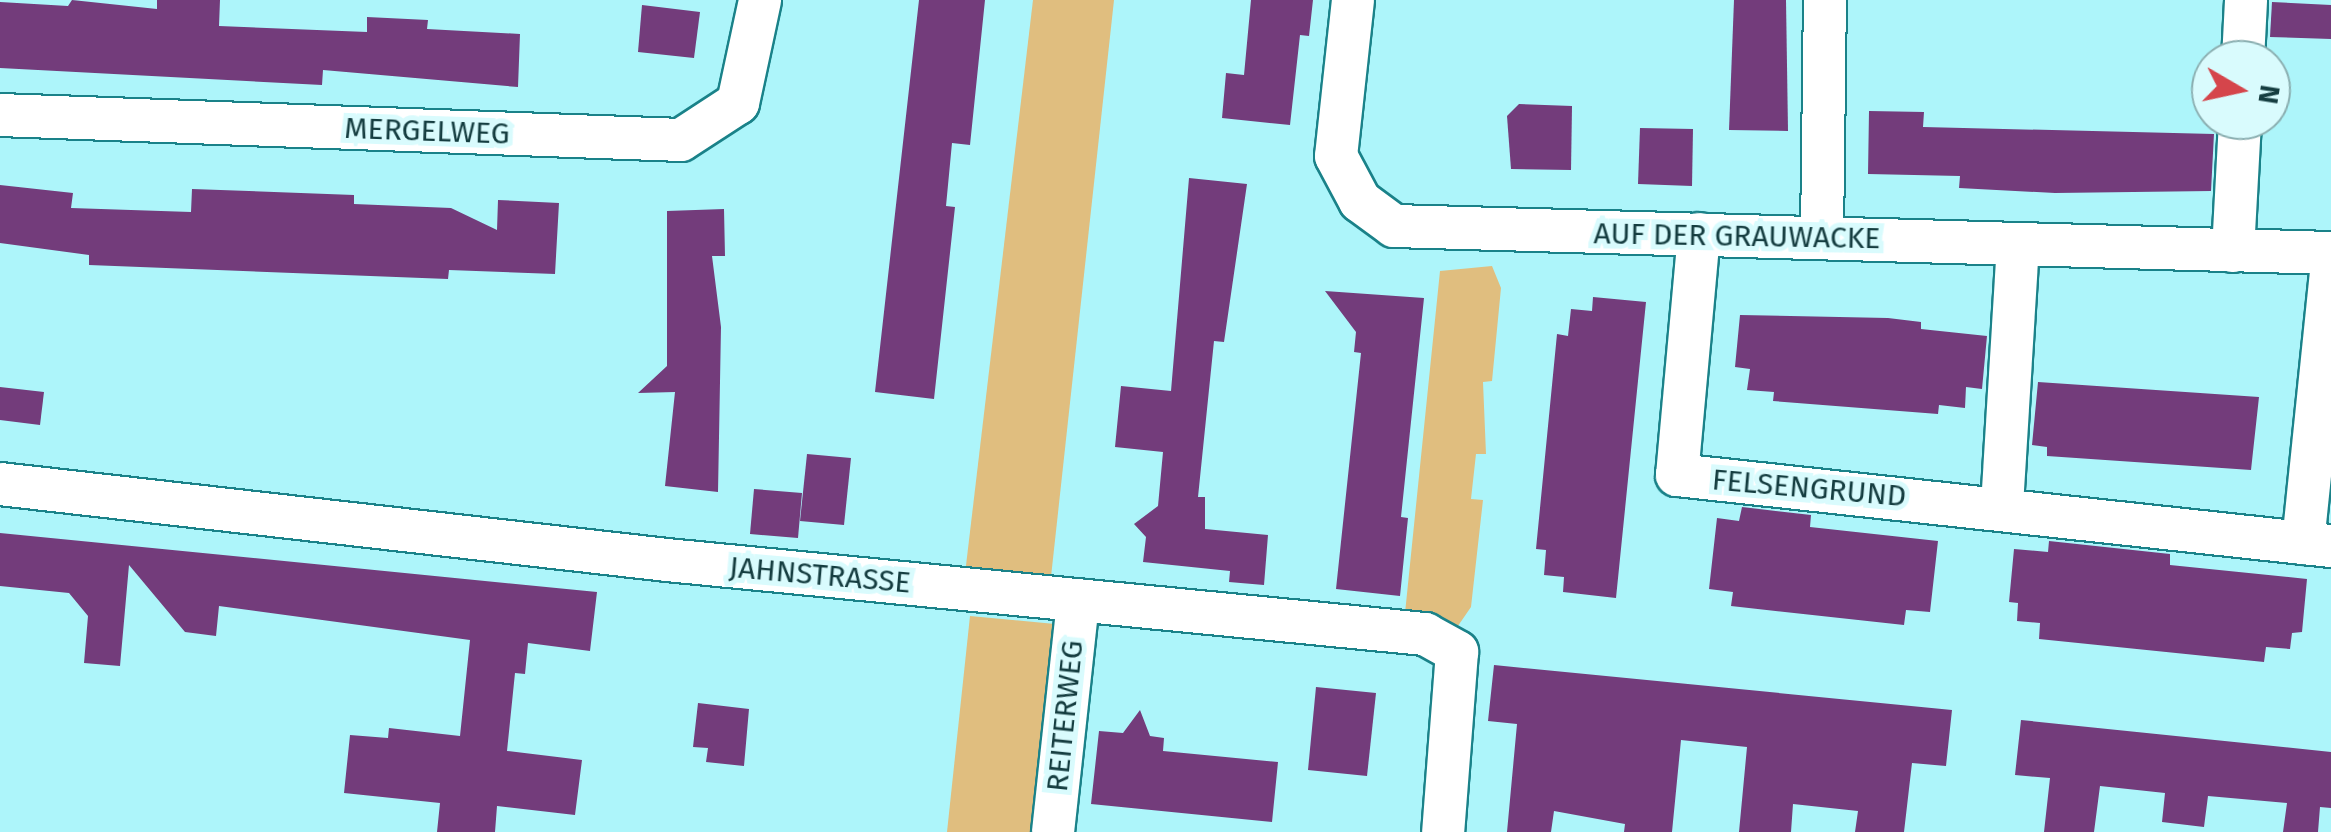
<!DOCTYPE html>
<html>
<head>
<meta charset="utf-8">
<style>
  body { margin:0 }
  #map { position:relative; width:2331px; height:832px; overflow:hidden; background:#adf5fa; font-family:"Fira Sans",sans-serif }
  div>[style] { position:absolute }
  .green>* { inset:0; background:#e0be7f }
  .building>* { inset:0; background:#733c7b }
  .roads { filter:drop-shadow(2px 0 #1a8289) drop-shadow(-2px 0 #1a8289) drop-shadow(0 2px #1a8289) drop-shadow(0 -2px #1a8289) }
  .minor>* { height:42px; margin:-21px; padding:0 21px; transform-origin:21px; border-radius:21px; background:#fff }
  span { translate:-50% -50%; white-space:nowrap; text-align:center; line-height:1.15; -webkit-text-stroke:10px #d9fbfd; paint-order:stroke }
  .street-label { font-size:30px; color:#153d40 }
  .north { position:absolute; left:2191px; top:40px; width:100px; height:100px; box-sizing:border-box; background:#d9fbfd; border:2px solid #8bafb1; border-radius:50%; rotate:99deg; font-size:28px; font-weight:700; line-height:40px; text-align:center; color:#153d40 }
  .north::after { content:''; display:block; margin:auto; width:35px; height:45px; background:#d5454b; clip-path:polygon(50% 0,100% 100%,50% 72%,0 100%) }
</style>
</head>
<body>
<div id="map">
  <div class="green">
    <div style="clip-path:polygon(1033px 0,1114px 0,1050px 586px,965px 574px)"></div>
    <div style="clip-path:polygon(1492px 266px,1501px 288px,1492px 381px,1483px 382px,1486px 454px,1476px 454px,1471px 499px,1483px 500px,1471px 607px,1451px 636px,1404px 623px,1440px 271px)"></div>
    <div style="clip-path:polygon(970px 616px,1055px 624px,1032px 832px,947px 832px)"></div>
  </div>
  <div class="building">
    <div style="clip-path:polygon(72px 0,157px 9px,157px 0,220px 0,219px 26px,367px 32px,367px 17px,428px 20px,427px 29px,520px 34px,518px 87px,323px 70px,322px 85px,0 68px,0 2px,68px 6px)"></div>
    <div style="clip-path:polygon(919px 0,985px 0,970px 145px,952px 143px,946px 206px,955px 207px,934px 399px,875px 392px)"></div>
    <div style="clip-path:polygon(1251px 0,1313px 0,1309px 36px,1300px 35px,1290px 125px,1222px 118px,1226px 73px,1244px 75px)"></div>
    <div style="clip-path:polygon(1734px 0,1786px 0,1788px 131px,1729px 130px)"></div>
    <div style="clip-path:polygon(2272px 2px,2331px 5px,2331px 39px,2270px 37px)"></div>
    <div style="clip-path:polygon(642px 5px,700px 12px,694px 58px,638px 52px)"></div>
    <div style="clip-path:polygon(1519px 104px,1572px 106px,1571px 170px,1511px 169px,1507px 116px)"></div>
    <div style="clip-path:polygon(1869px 111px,1924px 112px,1923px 127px,2214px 134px,2211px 191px,2055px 193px,1959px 188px,1960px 176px,1868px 174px)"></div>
    <div style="clip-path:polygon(1640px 128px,1693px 129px,1692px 186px,1638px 184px)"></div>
    <div style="clip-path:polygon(1189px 178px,1247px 184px,1224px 342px,1214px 341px,1198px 497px,1205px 497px,1205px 529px,1268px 535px,1264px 585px,1229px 582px,1230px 571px,1143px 562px,1146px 537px,1134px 524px,1158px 506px,1163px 452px,1115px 447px,1121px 386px,1171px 391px)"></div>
    <div style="clip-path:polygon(0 185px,73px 193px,71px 208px,191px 212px,192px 189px,354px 195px,354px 204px,451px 208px,497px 230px,498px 200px,559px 203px,555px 274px,449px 270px,448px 279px,89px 265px,89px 255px,0 243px)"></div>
    <div style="clip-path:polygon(724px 209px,725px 256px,712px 256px,721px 327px,718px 492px,665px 486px,675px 392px,638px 393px,667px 366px,667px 211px)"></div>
    <div style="clip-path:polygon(1325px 291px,1424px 298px,1401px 517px,1408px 518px,1400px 596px,1336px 589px,1361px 353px,1354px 352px,1356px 332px)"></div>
    <div style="clip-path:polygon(1593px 297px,1646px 302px,1616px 598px,1563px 592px,1564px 577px,1544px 575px,1546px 550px,1536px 549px,1557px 334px,1568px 336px,1571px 309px,1592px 311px)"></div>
    <div style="clip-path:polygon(1740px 315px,1888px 318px,1921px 322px,1921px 329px,1987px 336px,1982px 389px,1966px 387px,1965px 408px,1939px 405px,1938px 414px,1773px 401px,1774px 392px,1747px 390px,1750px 369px,1735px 367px)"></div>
    <div style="clip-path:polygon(2038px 382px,2259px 397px,2251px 470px,2047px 456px,2047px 447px,2032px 445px)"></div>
    <div style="clip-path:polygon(0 387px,44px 392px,40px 425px,0 420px)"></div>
    <div style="clip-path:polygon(807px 454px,851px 458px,844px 525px,800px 521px)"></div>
    <div style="clip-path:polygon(754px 489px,802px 493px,798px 538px,750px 534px)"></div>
    <div style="clip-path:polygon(1742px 507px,1811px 515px,1810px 527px,1938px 541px,1930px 612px,1906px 610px,1904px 625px,1731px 606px,1733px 592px,1709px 589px,1717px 518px,1739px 521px)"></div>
    <div style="clip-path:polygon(0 533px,597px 592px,590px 651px,528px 643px,525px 674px,515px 673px,507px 751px,582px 760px,575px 815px,497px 806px,495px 832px,437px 832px,440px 803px,344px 793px,350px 735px,388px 738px,389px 728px,460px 736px,470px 640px,219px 606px,216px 636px,185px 632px,129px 565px,120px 666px,84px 663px,88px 616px,69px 593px,0 586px)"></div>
    <div style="clip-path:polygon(2049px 541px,2170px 554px,2170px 565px,2307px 579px,2302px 632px,2292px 633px,2290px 649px,2266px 647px,2264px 662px,2039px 639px,2040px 623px,2017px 621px,2018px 603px,2009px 602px,2014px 549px,2048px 552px)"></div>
    <div style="clip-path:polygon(1494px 665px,1952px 710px,1946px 766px,1912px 763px,1904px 832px,1855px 832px,1858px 811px,1793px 804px,1791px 832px,1739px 832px,1747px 747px,1681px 740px,1672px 832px,1624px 832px,1625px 824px,1554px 811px,1551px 832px,1507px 832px,1517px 724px,1488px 721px)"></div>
    <div style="clip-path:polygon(1316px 687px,1376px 693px,1367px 776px,1308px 770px)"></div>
    <div style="clip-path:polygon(698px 703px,749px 709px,744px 766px,706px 762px,708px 748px,693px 747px)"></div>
    <div style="clip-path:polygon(1140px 710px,1150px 736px,1164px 738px,1163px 751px,1278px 762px,1272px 822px,1091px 804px,1099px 731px,1123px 733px)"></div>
    <div style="clip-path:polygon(2021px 720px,2331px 752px,2331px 808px,2320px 807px,2318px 832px,2283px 832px,2287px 803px,2208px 796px,2204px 827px,2162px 822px,2165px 793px,2100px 786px,2094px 832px,2044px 832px,2050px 778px,2015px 775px)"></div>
  </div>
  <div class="roads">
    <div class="minor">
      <div style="left:1353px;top:0;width:157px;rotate:96.2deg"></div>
      <div style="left:1336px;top:156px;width:51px;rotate:61.9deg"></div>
      <div style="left:1360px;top:201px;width:42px;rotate:36.3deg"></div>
      <div style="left:1394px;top:226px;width:937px;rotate:1.65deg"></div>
      <div style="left:2243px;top:60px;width:60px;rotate:-87.1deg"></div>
      <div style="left:0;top:115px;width:681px;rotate:2.1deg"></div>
      <div style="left:681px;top:140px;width:68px;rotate:-33deg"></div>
      <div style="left:738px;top:103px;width:105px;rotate:-77.9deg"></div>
      <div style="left:1699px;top:234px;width:242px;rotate:95.2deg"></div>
      <div style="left:1677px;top:475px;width:658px;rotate:6.2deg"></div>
      <div style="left:1822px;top:238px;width:238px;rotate:-89.3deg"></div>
      <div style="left:2233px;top:251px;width:131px;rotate:-86.9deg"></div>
      <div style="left:0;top:484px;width:671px;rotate:6.5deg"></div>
      <div style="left:667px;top:560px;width:762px;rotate:5.58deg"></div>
      <div style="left:1425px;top:634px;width:37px;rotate:29deg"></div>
      <div style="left:1457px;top:652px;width:181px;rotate:94.4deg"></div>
      <div style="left:2002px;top:506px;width:262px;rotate:-86.5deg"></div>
      <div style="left:2303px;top:543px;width:271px;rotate:-84.1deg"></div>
      <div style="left:1053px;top:832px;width:233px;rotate:-83.8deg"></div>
    </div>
  </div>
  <div class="street-label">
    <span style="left:427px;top:131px;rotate:2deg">MERGELWEG</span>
    <span style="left:1737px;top:236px;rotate:1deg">AUF DER GRAUWACKE</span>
    <span style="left:1809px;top:488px;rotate:5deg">FELSENGRUND</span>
    <span style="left:820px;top:575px;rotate:5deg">JAHNSTRASSE</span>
    <span style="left:1065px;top:716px;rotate:-84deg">REITERWEG</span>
  </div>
  <div class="north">N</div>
</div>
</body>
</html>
